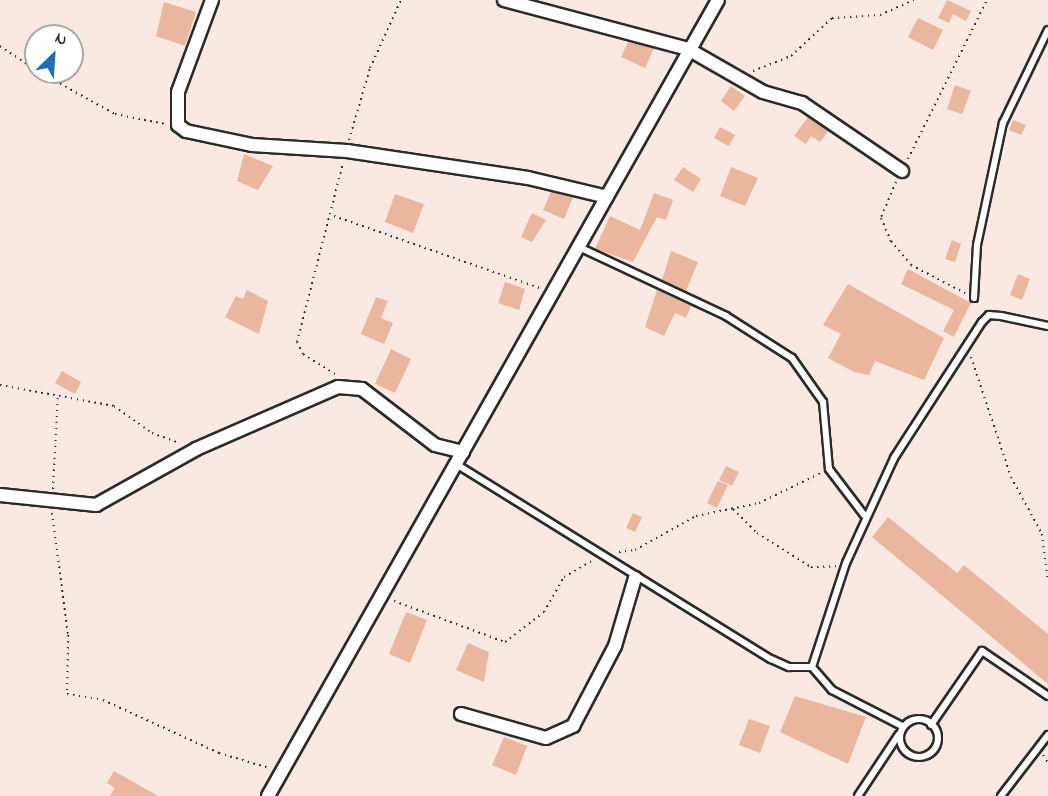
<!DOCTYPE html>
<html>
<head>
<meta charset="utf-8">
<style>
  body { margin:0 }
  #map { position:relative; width:1048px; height:796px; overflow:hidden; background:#f9e9e2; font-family:"Indie Flower",sans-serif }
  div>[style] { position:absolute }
  .building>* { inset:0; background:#ebb69e }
  .path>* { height:2px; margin-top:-1px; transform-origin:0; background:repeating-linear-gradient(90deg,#2b2b2b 0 1.5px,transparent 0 6px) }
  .roads { filter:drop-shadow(2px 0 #2b2b2b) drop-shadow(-2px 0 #2b2b2b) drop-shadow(0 2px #2b2b2b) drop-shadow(0 -2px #2b2b2b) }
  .lane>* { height:6px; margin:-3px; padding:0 3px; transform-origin:3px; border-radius:3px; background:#fff }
  .lane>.ring { margin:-3px; padding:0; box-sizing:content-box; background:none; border:6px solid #fff; border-radius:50% }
  .street>* { height:12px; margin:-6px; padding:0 6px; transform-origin:6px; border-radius:6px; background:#fff }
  span { translate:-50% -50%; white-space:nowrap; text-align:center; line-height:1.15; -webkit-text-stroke:4.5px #fff; paint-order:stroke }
  .north { position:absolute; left:24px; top:24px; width:60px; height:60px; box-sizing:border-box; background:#fff; border:2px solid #aaa; border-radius:50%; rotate:25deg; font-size:16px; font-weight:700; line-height:24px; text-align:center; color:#2b2b2b }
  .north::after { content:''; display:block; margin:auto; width:21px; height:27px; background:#1f6fb2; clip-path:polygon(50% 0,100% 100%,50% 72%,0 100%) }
</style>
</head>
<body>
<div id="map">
  <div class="building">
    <div style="clip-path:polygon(947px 0,971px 11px,966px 21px,953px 14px,949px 23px,938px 18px)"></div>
    <div style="clip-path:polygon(164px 2px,196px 12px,185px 46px,156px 36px)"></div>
    <div style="clip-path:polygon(918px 18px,943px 30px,933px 50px,908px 37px)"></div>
    <div style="clip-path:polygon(628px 42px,654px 48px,645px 68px,621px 57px)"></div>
    <div style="clip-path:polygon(955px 85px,971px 91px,962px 114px,947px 109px)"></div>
    <div style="clip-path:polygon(731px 86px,745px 96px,734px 111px,721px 101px)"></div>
    <div style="clip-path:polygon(808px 117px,828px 131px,820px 142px,811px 136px,806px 144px,794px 136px)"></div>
    <div style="clip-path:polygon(1013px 120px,1026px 125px,1021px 135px,1009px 130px)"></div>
    <div style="clip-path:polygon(720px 127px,735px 135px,729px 146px,714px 138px)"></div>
    <div style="clip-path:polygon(244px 154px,273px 166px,258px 190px,237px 181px)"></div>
    <div style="clip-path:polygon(683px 167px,701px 179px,693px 192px,674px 180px)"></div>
    <div style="clip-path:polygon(731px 167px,758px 178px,745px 206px,720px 196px)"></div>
    <div style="clip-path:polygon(551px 192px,573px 197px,564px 219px,543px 210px)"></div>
    <div style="clip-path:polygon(654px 193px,673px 200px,666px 220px,657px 217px,633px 262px,595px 249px,610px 216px,640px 230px)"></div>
    <div style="clip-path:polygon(395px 194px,424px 204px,413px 233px,385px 222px)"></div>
    <div style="clip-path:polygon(532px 213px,546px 220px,532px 242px,521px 237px)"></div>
    <div style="clip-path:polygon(952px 240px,961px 244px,955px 262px,945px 259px)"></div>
    <div style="clip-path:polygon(671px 251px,698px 262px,686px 291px,662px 280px)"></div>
    <div style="clip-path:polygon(908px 269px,971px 303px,954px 337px,943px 331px,954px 310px,901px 284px)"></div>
    <div style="clip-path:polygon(1018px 274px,1030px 279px,1022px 300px,1010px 295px)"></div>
    <div style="clip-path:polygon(505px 282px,525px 289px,519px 310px,498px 303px)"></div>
    <div style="clip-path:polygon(848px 284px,944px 338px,924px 380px,875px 361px,869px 375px,854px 372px,828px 358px,841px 334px,823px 325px)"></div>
    <div style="clip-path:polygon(247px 290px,268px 301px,259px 334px,225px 317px,236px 296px,243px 299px)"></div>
    <div style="clip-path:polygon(657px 290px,691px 306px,686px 318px,675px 313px,664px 336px,645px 327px)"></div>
    <div style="clip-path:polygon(376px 297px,388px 301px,381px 318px,393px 323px,384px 344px,361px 334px)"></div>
    <div style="clip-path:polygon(391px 349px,411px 359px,395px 393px,375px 384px)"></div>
    <div style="clip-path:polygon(62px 371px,81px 382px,75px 394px,55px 383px)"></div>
    <div style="clip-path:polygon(726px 466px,739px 472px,732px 486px,719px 480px)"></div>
    <div style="clip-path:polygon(718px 481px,728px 485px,717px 508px,707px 503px)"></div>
    <div style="clip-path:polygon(633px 513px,642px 517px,635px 532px,626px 528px)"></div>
    <div style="clip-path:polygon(888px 517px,957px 573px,964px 565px,1048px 634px,1048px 684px,872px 537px)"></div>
    <div style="clip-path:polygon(406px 612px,427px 620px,410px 663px,389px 654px)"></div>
    <div style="clip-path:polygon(468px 643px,489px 652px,484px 682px,456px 670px)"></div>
    <div style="clip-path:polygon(795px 696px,866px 717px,848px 764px,780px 732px)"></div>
    <div style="clip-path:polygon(749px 719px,770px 726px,760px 753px,739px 745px)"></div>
    <div style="clip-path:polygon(504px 737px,527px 746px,516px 775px,492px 765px)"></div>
    <div style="clip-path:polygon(114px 771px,158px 796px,110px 796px,115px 788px,107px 783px)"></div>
  </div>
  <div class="path">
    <div style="left:0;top:46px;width:43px;rotate:33.7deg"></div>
    <div style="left:753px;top:71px;width:41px;rotate:-21.5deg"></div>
    <div style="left:791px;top:56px;width:56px;rotate:-42.8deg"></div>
    <div style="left:832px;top:18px;width:48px;rotate:-3.6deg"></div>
    <div style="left:880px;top:15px;width:37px;rotate:-24deg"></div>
    <div style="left:39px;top:72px;width:87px;rotate:28.9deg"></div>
    <div style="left:115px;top:114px;width:51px;rotate:11.3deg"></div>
    <div style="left:349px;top:140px;width:75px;rotate:-73.7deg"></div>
    <div style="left:370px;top:68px;width:75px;rotate:-65.5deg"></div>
    <div style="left:908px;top:159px;width:178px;rotate:-63.6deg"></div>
    <div style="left:896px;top:182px;width:39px;rotate:113deg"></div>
    <div style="left:881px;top:218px;width:25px;rotate:67deg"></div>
    <div style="left:891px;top:241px;width:31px;rotate:50deg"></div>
    <div style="left:911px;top:265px;width:61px;rotate:27.4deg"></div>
    <div style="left:334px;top:216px;width:218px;rotate:19.3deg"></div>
    <div style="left:971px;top:357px;width:126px;rotate:71.6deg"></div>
    <div style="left:1011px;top:477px;width:65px;rotate:61.5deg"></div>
    <div style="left:1042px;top:534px;width:48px;rotate:82.9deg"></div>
    <div style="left:335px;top:374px;width:38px;rotate:-148deg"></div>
    <div style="left:303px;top:354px;width:13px;rotate:-117deg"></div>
    <div style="left:297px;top:342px;width:185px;rotate:-75.6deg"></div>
    <div style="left:0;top:385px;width:116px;rotate:10.4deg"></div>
    <div style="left:114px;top:406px;width:47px;rotate:35.4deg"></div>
    <div style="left:152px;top:433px;width:29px;rotate:20deg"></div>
    <div style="left:53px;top:489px;width:96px;rotate:-87deg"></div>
    <div style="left:733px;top:509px;width:34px;rotate:45deg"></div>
    <div style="left:757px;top:533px;width:64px;rotate:32.2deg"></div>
    <div style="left:811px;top:567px;width:25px;rotate:-2deg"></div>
    <div style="left:52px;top:513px;width:123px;rotate:82.5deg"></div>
    <div style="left:68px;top:635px;width:59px;rotate:91deg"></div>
    <div style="left:67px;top:694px;width:36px;rotate:9deg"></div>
    <div style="left:103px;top:700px;width:128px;rotate:24.6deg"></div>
    <div style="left:219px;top:753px;width:52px;rotate:16.7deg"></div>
    <div style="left:619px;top:552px;width:16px;rotate:-7deg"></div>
    <div style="left:635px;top:550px;width:70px;rotate:-29.1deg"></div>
    <div style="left:696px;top:516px;width:64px;rotate:-11.7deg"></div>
    <div style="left:759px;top:503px;width:69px;rotate:-25.8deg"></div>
    <div style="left:394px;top:601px;width:118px;rotate:20.3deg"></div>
    <div style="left:505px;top:642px;width:49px;rotate:-37.6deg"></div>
    <div style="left:544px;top:612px;width:40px;rotate:-60.3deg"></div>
    <div style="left:564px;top:577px;width:34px;rotate:-30deg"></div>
    <div style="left:1043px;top:755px;width:9px;rotate:58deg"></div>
  </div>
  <div class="roads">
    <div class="lane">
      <div style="left:579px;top:247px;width:162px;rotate:25.1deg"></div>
      <div style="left:726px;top:316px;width:78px;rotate:32.5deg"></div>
      <div style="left:792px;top:358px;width:54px;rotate:54.8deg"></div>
      <div style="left:823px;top:402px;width:67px;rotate:84.9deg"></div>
      <div style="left:829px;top:469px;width:58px;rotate:52.7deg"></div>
      <div style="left:974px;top:298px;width:53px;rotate:-86.8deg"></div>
      <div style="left:977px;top:245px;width:125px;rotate:-78deg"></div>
      <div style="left:1003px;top:123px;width:103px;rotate:-64.2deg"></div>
      <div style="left:456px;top:464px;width:370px;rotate:31.8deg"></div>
      <div style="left:771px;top:659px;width:20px;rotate:24deg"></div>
      <div style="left:789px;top:667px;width:23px"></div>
      <div class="ring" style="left:900px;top:719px;width:32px;height:32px"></div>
      <div style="left:931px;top:725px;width:90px;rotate:-55.4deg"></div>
      <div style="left:982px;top:651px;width:80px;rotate:34.3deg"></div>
      <div style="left:902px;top:726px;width:79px;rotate:-152.8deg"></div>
      <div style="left:832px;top:690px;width:30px;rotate:-131deg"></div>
      <div style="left:812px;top:667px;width:109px;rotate:-71.9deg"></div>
      <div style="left:846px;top:563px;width:115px;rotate:-65.4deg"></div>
      <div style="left:894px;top:458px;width:162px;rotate:-57.1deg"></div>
      <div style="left:982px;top:322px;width:10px;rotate:-45deg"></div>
      <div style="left:989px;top:315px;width:12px;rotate:5deg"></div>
      <div style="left:1001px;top:316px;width:48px;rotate:12deg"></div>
      <div style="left:858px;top:796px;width:74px;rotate:-56.5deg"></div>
      <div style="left:1001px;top:796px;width:77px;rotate:-52.4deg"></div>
    </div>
    <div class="street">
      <div style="left:212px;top:0;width:98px;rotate:110.3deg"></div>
      <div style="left:178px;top:92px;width:33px;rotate:90deg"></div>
      <div style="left:178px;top:125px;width:10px;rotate:37deg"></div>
      <div style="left:186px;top:131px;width:67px;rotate:12deg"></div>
      <div style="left:252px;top:145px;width:95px;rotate:3.6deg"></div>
      <div style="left:347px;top:151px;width:183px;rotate:8.5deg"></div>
      <div style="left:528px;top:178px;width:81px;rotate:13.5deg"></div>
      <div style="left:504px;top:0;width:190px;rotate:14.9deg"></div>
      <div style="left:688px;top:49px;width:86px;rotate:29.8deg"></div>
      <div style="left:763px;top:92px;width:41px;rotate:15.8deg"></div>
      <div style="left:802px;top:103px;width:121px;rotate:34.2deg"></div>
      <div style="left:0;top:495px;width:97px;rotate:5.9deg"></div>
      <div style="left:96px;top:505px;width:115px;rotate:-29.2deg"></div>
      <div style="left:196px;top:449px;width:155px;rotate:-23.6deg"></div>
      <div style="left:338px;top:387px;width:24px;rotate:5deg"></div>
      <div style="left:362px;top:389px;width:92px;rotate:37.5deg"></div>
      <div style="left:435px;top:445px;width:29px;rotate:14deg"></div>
      <div style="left:461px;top:714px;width:88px;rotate:15.8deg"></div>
      <div style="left:546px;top:738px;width:30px;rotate:-24deg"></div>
      <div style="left:573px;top:726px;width:90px;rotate:-62.3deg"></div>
      <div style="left:615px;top:646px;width:71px;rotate:-73.6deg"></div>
      <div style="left:268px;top:796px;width:914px;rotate:-60.52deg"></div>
    </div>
  </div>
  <div class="north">N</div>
</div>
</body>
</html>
